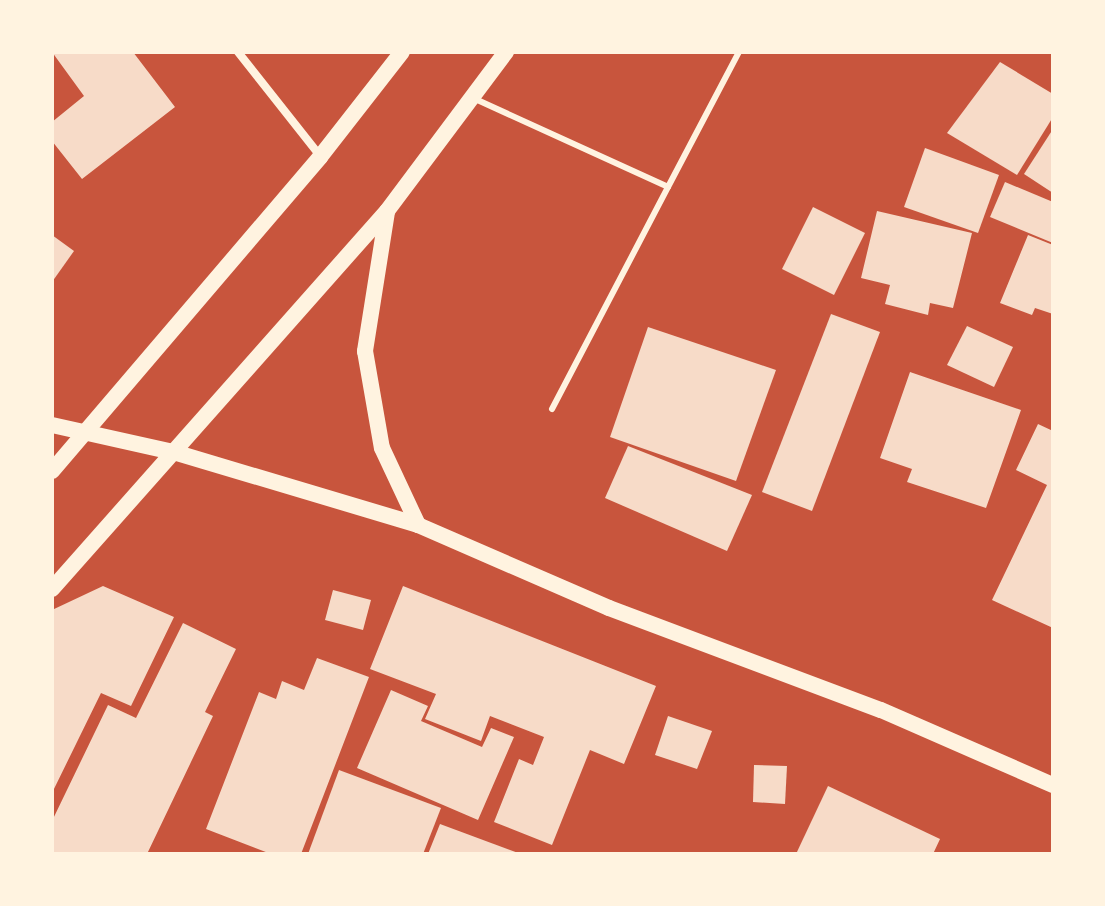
<!DOCTYPE html>
<html>
<head>
<meta charset="utf-8">
<style>
  body { margin:0 }
  #map { position:relative; width:1105px; height:906px; overflow:hidden; background:#c8553d; font-family:Jost,sans-serif }
  div>[style] { position:absolute }
  .building>* { inset:0; background:#f7dbc8 }
  .service>* { height:6px; margin:-3px; padding:0 3px; transform-origin:3px; border-radius:3px; background:#fff3e0 }
  .minor>* { height:8px; margin:-4px; padding:0 4px; transform-origin:4px; border-radius:4px; background:#fff3e0 }
  .secondary>* { height:16px; margin:-8px; padding:0 8px; transform-origin:8px; border-radius:8px; background:#fff3e0 }
  span { translate:-50% -50%; white-space:nowrap; text-align:center; line-height:1.15; -webkit-text-stroke:6px #fff3e0; paint-order:stroke }
  .frame { position:absolute; inset:0; border:54px solid #fff3e0; pointer-events:none }
</style>
</head>
<body>
<div id="map">
  <div class="building">
    <div style="clip-path:polygon(52px 52px,133px 52px,175px 107px,82px 179px,52px 141px,52px 122px,84px 96px)"></div>
    <div style="clip-path:polygon(1000px 62px,1053px 94px,1053px 117px,1017px 175px,947px 133px)"></div>
    <div style="clip-path:polygon(1053px 129px,1053px 193px,1024px 174px)"></div>
    <div style="clip-path:polygon(925px 148px,999px 175px,978px 233px,904px 207px)"></div>
    <div style="clip-path:polygon(1005px 182px,1053px 202px,1053px 243px,990px 217px)"></div>
    <div style="clip-path:polygon(813px 207px,865px 233px,834px 295px,782px 269px)"></div>
    <div style="clip-path:polygon(877px 211px,972px 233px,953px 308px,930px 303px,928px 315px,885px 304px,890px 285px,861px 278px)"></div>
    <div style="clip-path:polygon(52px 235px,74px 251px,52px 282px)"></div>
    <div style="clip-path:polygon(1028px 235px,1053px 245px,1053px 314px,1035px 308px,1032px 315px,1000px 303px)"></div>
    <div style="clip-path:polygon(831px 314px,880px 332px,812px 511px,762px 492px)"></div>
    <div style="clip-path:polygon(967px 326px,1013px 347px,994px 387px,947px 365px)"></div>
    <div style="clip-path:polygon(648px 327px,776px 370px,736px 481px,610px 437px)"></div>
    <div style="clip-path:polygon(910px 372px,1021px 410px,986px 508px,907px 482px,912px 469px,880px 458px)"></div>
    <div style="clip-path:polygon(1038px 424px,1053px 431px,1053px 628px,992px 600px,1047px 485px,1016px 470px)"></div>
    <div style="clip-path:polygon(628px 446px,752px 495px,727px 551px,605px 498px)"></div>
    <div style="clip-path:polygon(103px 586px,174px 617px,131px 706px,101px 693px,52px 793px,52px 610px)"></div>
    <div style="clip-path:polygon(403px 586px,656px 686px,624px 764px,590px 750px,552px 845px,494px 822px,519px 759px,533px 765px,544px 737px,490px 716px,481px 741px,425px 719px,436px 694px,370px 669px)"></div>
    <div style="clip-path:polygon(333px 590px,371px 600px,363px 630px,325px 620px)"></div>
    <div style="clip-path:polygon(183px 623px,236px 649px,205px 712px,213px 716px,147px 854px,52px 854px,52px 821px,108px 705px,136px 718px)"></div>
    <div style="clip-path:polygon(317px 658px,369px 677px,301px 854px,271px 854px,206px 829px,259px 692px,276px 699px,282px 681px,304px 690px)"></div>
    <div style="clip-path:polygon(391px 690px,428px 706px,421px 721px,482px 747px,491px 728px,514px 737px,478px 820px,357px 768px)"></div>
    <div style="clip-path:polygon(668px 716px,712px 731px,697px 769px,655px 755px)"></div>
    <div style="clip-path:polygon(754px 765px,787px 766px,785px 804px,753px 802px)"></div>
    <div style="clip-path:polygon(339px 770px,441px 808px,423px 854px,308px 854px)"></div>
    <div style="clip-path:polygon(828px 786px,940px 839px,933px 854px,796px 854px)"></div>
    <div style="clip-path:polygon(440px 824px,521px 854px,428px 854px)"></div>
  </div>
  <div class="service">
    <div style="left:473px;top:98px;width:214px;rotate:24.5deg"></div>
    <div style="left:668px;top:187px;width:153px;rotate:-62.3deg"></div>
    <div style="left:552px;top:409px;width:250px;rotate:-62.4deg"></div>
  </div>
  <div class="minor">
    <div style="left:238px;top:52px;width:132px;rotate:51.7deg"></div>
  </div>
  <div class="secondary">
    <div style="left:387px;top:212px;width:141px;rotate:99deg"></div>
    <div style="left:365px;top:351px;width:98px;rotate:80.1deg"></div>
    <div style="left:382px;top:448px;width:85px;rotate:64.9deg"></div>
    <div style="left:52px;top:425px;width:128px;rotate:12.6deg"></div>
    <div style="left:177px;top:453px;width:252px;rotate:16.6deg"></div>
    <div style="left:418px;top:525px;width:208px;rotate:23.5deg"></div>
    <div style="left:609px;top:608px;width:290px;rotate:20.6deg"></div>
    <div style="left:881px;top:710px;width:188px;rotate:23.6deg"></div>
    <div style="left:52px;top:471px;width:413px;rotate:-49.5deg"></div>
    <div style="left:320px;top:157px;width:133px;rotate:-52deg"></div>
    <div style="left:52px;top:589px;width:505px;rotate:-48.45deg"></div>
    <div style="left:387px;top:211px;width:199px;rotate:-53.2deg"></div>
  </div>
  <div class="frame"></div>
</div>
</body>
</html>
